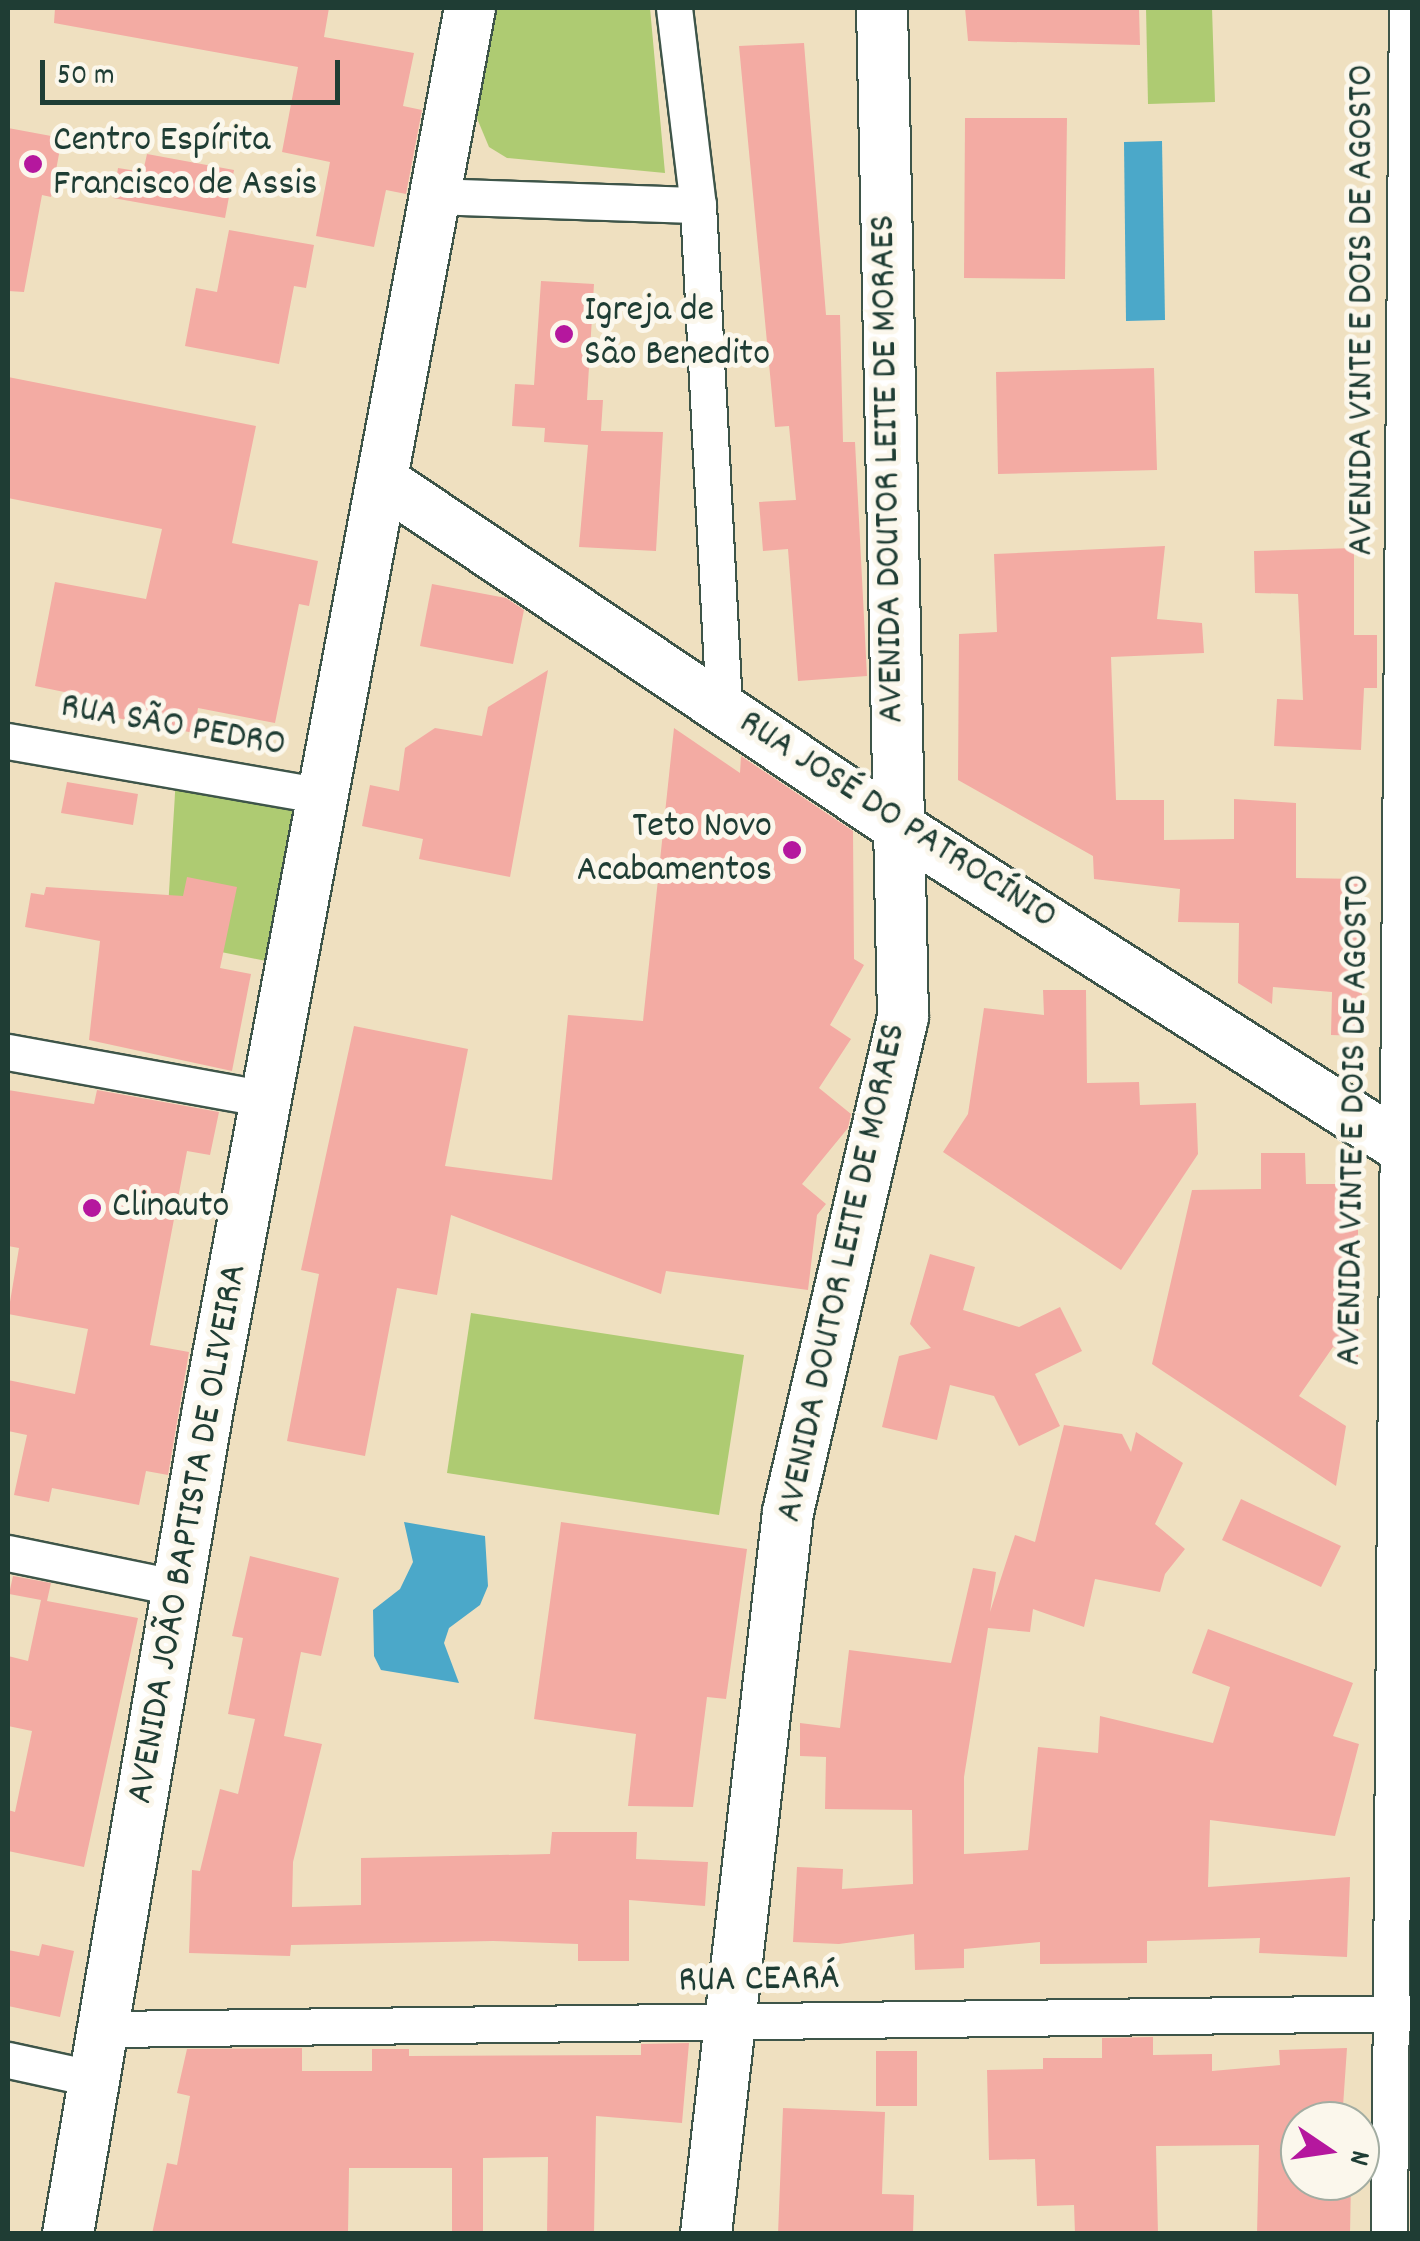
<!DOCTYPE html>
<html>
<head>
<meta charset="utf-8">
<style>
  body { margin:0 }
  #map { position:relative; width:1420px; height:2241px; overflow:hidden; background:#efe0c0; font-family:Dekko,sans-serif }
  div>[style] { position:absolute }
  .green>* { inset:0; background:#aecb72 }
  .water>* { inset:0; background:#4ba8c9 }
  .building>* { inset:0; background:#f3aba3 }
  .roads { filter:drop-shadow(2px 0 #3e5549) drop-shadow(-2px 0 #3e5549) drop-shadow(0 2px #3e5549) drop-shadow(0 -2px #3e5549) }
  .street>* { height:35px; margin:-17.5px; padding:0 17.5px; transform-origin:17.5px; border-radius:17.5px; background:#fff }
  .secondary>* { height:50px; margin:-25px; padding:0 25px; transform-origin:25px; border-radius:25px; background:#fff }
  .dots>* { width:28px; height:28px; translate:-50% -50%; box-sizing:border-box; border:5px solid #fbf7ec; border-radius:50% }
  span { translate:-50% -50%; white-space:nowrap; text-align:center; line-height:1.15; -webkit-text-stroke:10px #fbf7ec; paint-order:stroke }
  .poi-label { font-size:38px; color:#1f3d34 }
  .left { translate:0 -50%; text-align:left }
  .right { translate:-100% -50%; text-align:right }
  .street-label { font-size:38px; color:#1f3d34 }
  .frame { position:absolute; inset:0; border:10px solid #1f3d34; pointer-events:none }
  .north { position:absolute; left:1280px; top:2101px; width:100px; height:100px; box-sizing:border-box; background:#fbf7ec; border:2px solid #a3ada2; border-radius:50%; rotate:103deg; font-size:28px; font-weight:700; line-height:40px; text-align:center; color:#1f3d34 }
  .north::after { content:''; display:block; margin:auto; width:35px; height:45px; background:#b5179e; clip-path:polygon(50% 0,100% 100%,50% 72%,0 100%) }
  .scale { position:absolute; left:40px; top:60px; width:300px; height:45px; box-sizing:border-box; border:5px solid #1f3d34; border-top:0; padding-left:12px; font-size:30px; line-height:35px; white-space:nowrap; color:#1f3d34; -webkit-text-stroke:8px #fbf7ec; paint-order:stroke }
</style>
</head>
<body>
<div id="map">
  <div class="green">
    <div style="clip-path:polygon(497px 8px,650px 8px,665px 173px,507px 158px,489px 147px,476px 116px)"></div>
    <div style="clip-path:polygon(1146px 8px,1212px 8px,1215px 102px,1148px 104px)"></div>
    <div style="clip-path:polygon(176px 777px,290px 805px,295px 812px,271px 962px,166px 941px)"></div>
    <div style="clip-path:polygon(471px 1313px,744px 1355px,719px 1515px,447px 1473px)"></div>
  </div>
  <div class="water">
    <div style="clip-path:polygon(1162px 141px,1165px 320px,1126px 321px,1124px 142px)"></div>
    <div style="clip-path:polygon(404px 1522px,485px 1536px,488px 1586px,480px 1605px,449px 1628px,444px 1643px,459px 1683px,381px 1670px,374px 1656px,373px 1610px,400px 1589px,413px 1562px)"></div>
  </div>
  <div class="building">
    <div style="clip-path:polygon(55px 8px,329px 8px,324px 37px,414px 53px,403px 106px,422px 110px,406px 194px,386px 190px,374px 247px,316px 236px,330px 162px,282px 152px,298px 67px,54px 23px)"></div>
    <div style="clip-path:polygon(965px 8px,1139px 8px,1140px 45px,968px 41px)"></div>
    <div style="clip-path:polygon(804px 43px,826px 315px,840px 315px,843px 442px,855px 442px,867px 676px,798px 681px,788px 549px,763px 551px,759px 502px,796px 500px,789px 426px,775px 427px,739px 46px)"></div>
    <div style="clip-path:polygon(965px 118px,1067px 118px,1065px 279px,964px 278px)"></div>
    <div style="clip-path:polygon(8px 128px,62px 138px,51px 197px,42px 195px,24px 292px,8px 291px)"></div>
    <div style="clip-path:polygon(147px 154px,234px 170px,225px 218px,113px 198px,118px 168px,143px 172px)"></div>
    <div style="clip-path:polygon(229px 230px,314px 245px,306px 288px,294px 286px,279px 364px,185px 346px,196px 288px,217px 292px)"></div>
    <div style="clip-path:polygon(541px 281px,594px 284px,587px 400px,603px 400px,601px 431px,663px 432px,656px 551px,579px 547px,588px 445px,544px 442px,545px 428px,512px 426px,515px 384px,534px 385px)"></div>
    <div style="clip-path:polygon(1154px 368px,1157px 470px,998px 474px,996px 372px)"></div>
    <div style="clip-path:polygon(8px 377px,256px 426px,232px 543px,318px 561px,309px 606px,299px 604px,275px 723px,198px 708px,194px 733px,71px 709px,74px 694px,35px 686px,55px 582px,146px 599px,162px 529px,8px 498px)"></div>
    <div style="clip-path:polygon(1165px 546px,1157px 619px,1202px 623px,1204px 653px,1111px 657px,1116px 800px,1164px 800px,1164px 840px,1234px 839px,1234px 799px,1296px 803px,1296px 878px,1362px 879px,1362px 1036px,1331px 1035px,1332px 992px,1273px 987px,1272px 1004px,1238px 983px,1239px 923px,1178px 922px,1180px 889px,1094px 879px,1093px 856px,958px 780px,959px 634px,997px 632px,994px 554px)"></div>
    <div style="clip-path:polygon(1354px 548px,1354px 635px,1377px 635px,1377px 688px,1364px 688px,1361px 750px,1274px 746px,1277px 699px,1303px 700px,1298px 594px,1255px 593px,1254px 551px)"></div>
    <div style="clip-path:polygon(432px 584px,506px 598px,524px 610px,513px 664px,420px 646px)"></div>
    <div style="clip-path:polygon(548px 670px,510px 877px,419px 859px,423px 839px,362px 826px,370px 785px,399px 791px,405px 748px,435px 728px,482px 736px,488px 707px)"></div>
    <div style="clip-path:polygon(674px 728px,740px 773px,741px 756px,853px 831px,854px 959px,864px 965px,830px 1025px,851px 1039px,819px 1088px,851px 1114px,848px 1128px,802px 1184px,826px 1204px,817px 1215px,808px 1290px,666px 1271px,661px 1294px,451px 1215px,437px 1295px,397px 1288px,365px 1456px,287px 1441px,319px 1274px,301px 1270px,354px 1026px,468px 1049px,445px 1166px,552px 1180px,568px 1015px,643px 1021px)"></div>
    <div style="clip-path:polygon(67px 782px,138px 794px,133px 825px,61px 813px)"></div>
    <div style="clip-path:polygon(187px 877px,237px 887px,220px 968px,251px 974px,232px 1071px,89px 1040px,100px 941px,25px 927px,31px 893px,44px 895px,46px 887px,183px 896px)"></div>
    <div style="clip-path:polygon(1043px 990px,1086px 990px,1087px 1083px,1139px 1082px,1140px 1105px,1196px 1103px,1198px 1154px,1121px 1270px,943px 1152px,968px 1114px,984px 1008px,1044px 1015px)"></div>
    <div style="clip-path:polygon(8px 1090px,94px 1104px,97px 1090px,219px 1112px,210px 1155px,187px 1151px,150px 1345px,189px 1352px,168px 1475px,146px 1471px,139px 1505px,52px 1488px,49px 1502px,14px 1495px,27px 1435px,8px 1431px,8px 1380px,75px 1394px,88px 1329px,8px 1314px,19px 1248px,8px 1246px)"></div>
    <div style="clip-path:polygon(1261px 1153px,1305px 1153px,1306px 1184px,1358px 1184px,1358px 1360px,1333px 1347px,1299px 1396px,1346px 1426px,1336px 1486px,1152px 1364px,1192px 1190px,1261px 1189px)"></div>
    <div style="clip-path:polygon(930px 1254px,975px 1267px,963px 1310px,1019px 1327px,1060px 1307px,1082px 1351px,1035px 1374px,1060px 1426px,1019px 1446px,994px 1396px,950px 1385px,937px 1440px,882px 1427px,899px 1356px,931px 1348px,910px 1324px)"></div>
    <div style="clip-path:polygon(1064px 1425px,1122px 1434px,1131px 1452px,1136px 1432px,1183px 1463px,1155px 1524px,1185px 1549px,1165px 1574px,1160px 1592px,1095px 1579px,1084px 1627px,1033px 1609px,1030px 1632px,988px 1628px,964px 1777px,964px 1854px,1028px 1850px,1038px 1747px,1098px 1753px,1100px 1716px,1213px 1743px,1230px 1687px,1192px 1673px,1208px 1629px,1353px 1683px,1333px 1736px,1359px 1744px,1335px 1836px,1210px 1820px,1208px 1887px,1350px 1877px,1347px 1957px,1259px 1953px,1260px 1938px,1147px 1941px,1147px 1963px,1040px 1964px,1040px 1942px,964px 1949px,964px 1968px,915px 1970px,914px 1934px,839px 1944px,793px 1942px,797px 1867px,843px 1869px,842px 1889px,913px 1884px,912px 1810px,825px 1809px,826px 1757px,800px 1756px,800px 1723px,840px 1728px,849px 1650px,951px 1663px,973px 1568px,996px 1572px,990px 1612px,1015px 1535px,1035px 1542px)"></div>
    <div style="clip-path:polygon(1241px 1499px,1341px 1546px,1321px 1587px,1222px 1540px)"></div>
    <div style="clip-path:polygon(561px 1522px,747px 1549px,726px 1699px,707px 1697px,693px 1807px,628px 1806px,636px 1734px,534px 1719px)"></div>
    <div style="clip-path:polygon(250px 1556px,339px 1578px,321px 1656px,301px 1652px,284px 1736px,322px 1744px,293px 1862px,292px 1907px,361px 1905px,361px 1858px,550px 1854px,552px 1832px,637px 1832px,636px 1859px,708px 1862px,705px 1906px,629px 1900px,629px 1961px,578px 1961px,578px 1944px,493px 1941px,291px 1945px,290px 1956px,189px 1953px,192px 1870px,200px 1871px,220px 1789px,238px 1794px,255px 1719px,228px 1714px,243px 1638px,232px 1636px)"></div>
    <div style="clip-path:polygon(13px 1576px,51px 1583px,47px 1601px,138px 1618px,84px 1867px,8px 1851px,8px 1810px,15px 1812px,32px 1731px,8px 1726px,8px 1656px,28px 1661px,41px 1600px,9px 1594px)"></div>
    <div style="clip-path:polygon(42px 1944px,74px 1951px,60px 2017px,8px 2006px,8px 1950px,39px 1956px)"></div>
    <div style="clip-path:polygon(1153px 2037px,1153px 2055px,1212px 2054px,1212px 2071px,1280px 2065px,1279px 2050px,1347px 2048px,1342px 2121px,1300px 2121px,1300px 2181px,1351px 2181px,1350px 2234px,1257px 2234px,1259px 2145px,1156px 2146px,1158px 2234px,1075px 2234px,1074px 2205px,1037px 2206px,1035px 2159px,989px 2160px,987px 2070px,1043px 2069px,1043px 2058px,1102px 2058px,1102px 2038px)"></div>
    <div style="clip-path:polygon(689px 2043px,682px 2123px,596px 2116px,594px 2234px,547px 2234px,548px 2157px,483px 2158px,483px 2234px,452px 2234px,452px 2168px,349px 2168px,348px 2234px,152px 2234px,167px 2163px,177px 2165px,190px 2096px,177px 2093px,187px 2049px,302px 2048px,302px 2071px,372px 2071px,372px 2049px,409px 2049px,409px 2056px,641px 2055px,641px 2044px)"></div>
    <div style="clip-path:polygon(876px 2051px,917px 2051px,917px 2106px,876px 2106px)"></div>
    <div style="clip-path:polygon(783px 2108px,885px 2112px,882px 2194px,914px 2195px,913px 2234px,778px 2234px)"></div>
  </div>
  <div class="roads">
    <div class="street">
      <div style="left:674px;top:8px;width:198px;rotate:83.1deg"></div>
      <div style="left:698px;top:205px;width:504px;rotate:87.04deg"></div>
      <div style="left:434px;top:196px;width:264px;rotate:2deg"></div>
      <div style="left:8px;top:741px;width:321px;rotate:9.9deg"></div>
      <div style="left:8px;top:1052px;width:262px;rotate:10.3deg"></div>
      <div style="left:8px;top:1553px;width:175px;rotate:11.6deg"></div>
      <div style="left:107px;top:2029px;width:1305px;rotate:-0.7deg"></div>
      <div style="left:8px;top:2060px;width:89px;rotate:12.3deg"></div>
      <div style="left:1389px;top:2234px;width:2226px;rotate:-89.54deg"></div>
    </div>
    <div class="secondary">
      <div style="left:386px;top:483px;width:612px;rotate:33.87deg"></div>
      <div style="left:894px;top:824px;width:614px;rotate:32.5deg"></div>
      <div style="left:68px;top:2234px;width:837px;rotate:-80.37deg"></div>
      <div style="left:208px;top:1409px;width:1425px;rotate:-79.41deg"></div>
      <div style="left:706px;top:2234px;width:727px;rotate:-83.52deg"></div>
      <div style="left:788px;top:1512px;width:508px;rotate:-76.92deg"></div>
      <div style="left:903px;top:1017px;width:1009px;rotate:-91.19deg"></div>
    </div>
  </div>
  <div class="dots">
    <div style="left:33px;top:164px;background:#b5179e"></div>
    <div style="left:564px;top:334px;background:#b5179e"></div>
    <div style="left:792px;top:850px;background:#b5179e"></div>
    <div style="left:92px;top:1208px;background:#b5179e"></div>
  </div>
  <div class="poi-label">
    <span class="left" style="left:53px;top:164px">Centro Espírita<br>Francisco de Assis</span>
    <span class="left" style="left:584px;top:334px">Igreja de<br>São Benedito</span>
    <span class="right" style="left:772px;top:850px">Teto Novo<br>Acabamentos</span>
    <span class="left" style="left:112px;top:1208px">Clinauto</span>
  </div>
  <div class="street-label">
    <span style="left:1363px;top:310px;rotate:-90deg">AVENIDA VINTE E DOIS DE AGOSTO</span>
    <span style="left:889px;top:469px;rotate:-91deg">AVENIDA DOUTOR LEITE DE MORAES</span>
    <span style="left:173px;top:727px;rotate:10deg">RUA SÃO PEDRO</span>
    <span style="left:897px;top:821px;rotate:33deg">RUA JOSÉ DO PATROCÍNIO</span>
    <span style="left:1355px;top:1120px;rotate:-89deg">AVENIDA VINTE E DOIS DE AGOSTO</span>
    <span style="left:843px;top:1273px;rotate:-78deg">AVENIDA DOUTOR LEITE DE MORAES</span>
    <span style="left:189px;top:1534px;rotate:-80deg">AVENIDA JOÃO BAPTISTA DE OLIVEIRA</span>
    <span style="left:759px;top:1981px;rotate:-1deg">RUA CEARÁ</span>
  </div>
  <div class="frame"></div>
  <div class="north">N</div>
  <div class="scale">50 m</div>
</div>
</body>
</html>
